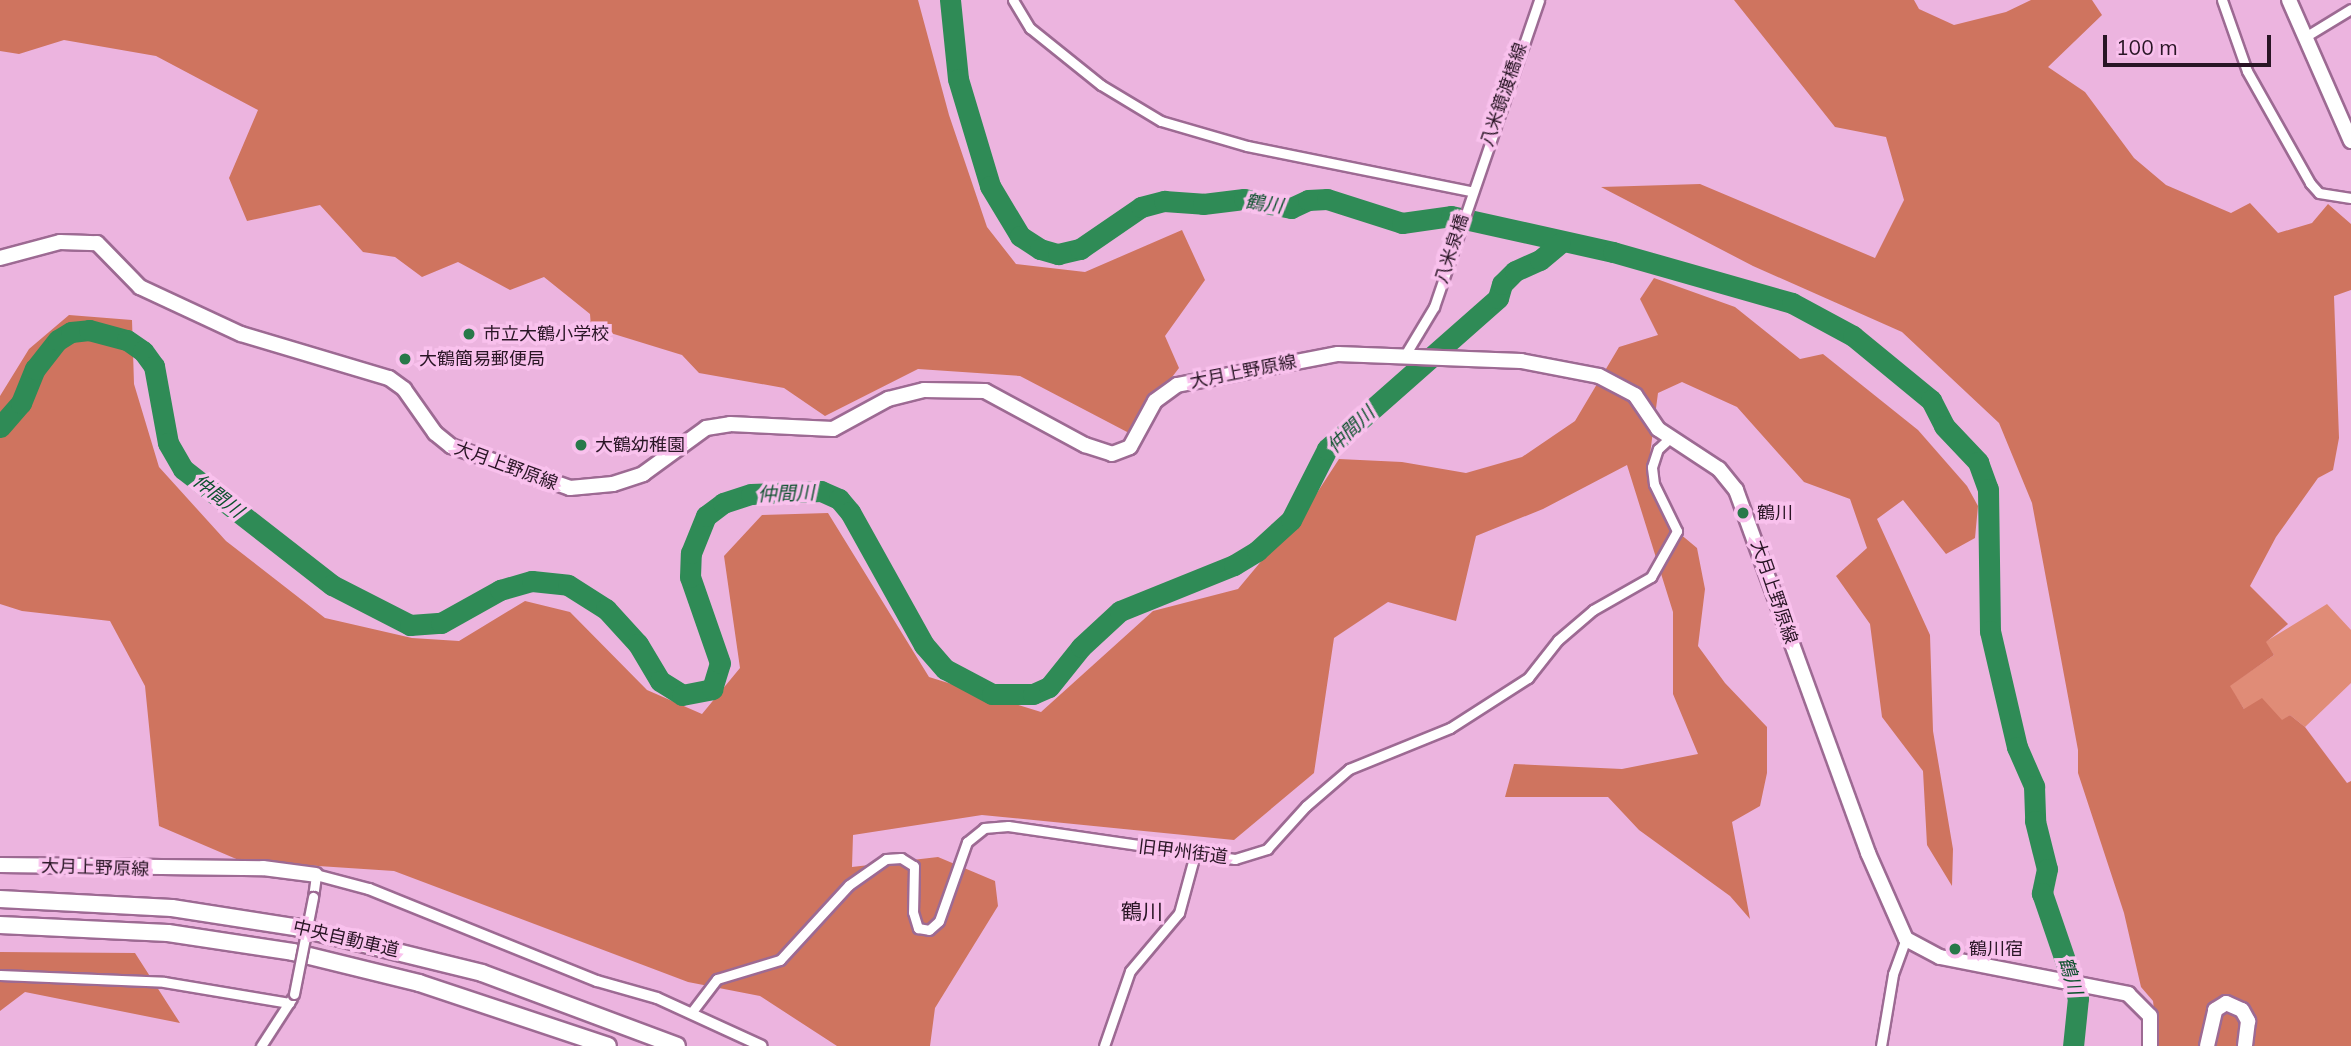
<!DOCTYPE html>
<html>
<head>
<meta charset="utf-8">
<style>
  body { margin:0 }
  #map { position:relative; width:2351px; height:1046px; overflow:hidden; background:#ecb4df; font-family:Mulish,"Noto Sans JP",sans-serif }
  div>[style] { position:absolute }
  .green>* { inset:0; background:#e08c77 }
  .forest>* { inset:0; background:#cf745f }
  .river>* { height:21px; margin:-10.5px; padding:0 10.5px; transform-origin:10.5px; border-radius:10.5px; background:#2f8b56 }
  .roads { filter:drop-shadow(2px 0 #9d6a93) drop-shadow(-2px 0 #9d6a93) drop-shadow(0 2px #9d6a93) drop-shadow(0 -2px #9d6a93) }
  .minor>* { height:9px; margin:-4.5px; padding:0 4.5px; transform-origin:4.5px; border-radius:4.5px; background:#fff }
  .tertiary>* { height:10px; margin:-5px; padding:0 5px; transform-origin:5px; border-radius:5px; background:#fff }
  .primary>* { height:14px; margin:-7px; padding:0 7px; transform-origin:7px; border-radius:7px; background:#fff }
  .motorway>* { height:16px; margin:-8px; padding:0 8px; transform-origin:8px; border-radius:8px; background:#fff }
  .bridges { filter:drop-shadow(2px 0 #9d6a93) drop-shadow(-2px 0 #9d6a93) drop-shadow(0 2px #9d6a93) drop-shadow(0 -2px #9d6a93) }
  .minor-bridge>* { height:9px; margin:-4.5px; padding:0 4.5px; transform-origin:4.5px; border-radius:4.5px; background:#fff }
  .dots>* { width:19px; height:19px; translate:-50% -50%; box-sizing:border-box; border:4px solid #f9c1ed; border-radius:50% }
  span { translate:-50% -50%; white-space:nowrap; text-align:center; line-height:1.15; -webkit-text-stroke:7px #f9c1ed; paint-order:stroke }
  .street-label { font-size:18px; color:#291525 }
  .poi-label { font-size:18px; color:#291525 }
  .left { translate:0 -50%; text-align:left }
  .water-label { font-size:19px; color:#0c512d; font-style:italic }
  .quarter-label { font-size:21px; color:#291525 }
  .scale { position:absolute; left:2103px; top:35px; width:168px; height:32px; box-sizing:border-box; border:4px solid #291525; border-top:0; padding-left:9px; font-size:21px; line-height:24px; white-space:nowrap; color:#291525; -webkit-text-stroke:5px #f9c1ed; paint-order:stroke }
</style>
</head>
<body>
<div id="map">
  <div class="green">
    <div style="clip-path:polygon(2327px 604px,2351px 630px,2351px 683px,2305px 727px,2290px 715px,2282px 721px,2244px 709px,2229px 686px,2274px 655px,2265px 642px)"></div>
  </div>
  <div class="forest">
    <div style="clip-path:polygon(0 0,918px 0,949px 115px,987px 227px,1016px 264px,1085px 272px,1182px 230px,1205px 280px,1165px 336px,1179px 368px,1129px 433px,1020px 376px,918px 369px,825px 416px,784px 388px,699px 373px,682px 355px,591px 327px,590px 314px,544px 277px,510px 290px,458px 262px,422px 277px,395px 257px,363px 252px,320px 205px,247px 221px,229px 178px,258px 110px,156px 56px,64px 40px,19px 54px,0 51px)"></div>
    <div style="clip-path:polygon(1734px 0,1914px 0,1919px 9px,1954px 25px,2006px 12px,2031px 0,2092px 0,2102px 15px,2048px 67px,2085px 92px,2134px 158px,2166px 185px,2231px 213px,2250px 203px,2278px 233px,2312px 223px,2328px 204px,2351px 224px,2351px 290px,2334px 296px,2339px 438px,2333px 470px,2318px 478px,2276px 537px,2250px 586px,2288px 624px,2266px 642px,2274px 655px,2230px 686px,2244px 709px,2262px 698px,2282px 720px,2290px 715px,2305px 727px,2347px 783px,2351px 781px,2351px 1046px,2158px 1046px,2153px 1001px,2141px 987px,2124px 913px,2078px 773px,2078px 750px,2032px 503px,1999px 423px,1902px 332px,1753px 266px,1601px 187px,1700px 184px,1875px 258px,1904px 200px,1886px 137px,1835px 127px)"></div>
    <div style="clip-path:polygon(1654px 278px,1735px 307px,1800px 359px,1823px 354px,1918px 430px,1967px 486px,1978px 506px,1975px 538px,1946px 554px,1903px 500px,1877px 519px,1930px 635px,1933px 731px,1953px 849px,1952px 886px,1927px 845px,1923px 771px,1882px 717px,1870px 624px,1836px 576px,1867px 548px,1850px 499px,1804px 482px,1737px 407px,1682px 382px,1658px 393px,1649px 462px,1673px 528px,1697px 548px,1705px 589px,1698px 646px,1725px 683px,1767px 727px,1767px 773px,1760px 806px,1732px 822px,1750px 919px,1730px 896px,1639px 830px,1608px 797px,1505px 797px,1514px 764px,1622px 769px,1698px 754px,1673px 694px,1673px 612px,1627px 465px,1543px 509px,1476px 536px,1456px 621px,1388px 602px,1334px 638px,1314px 773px,1234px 840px,982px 815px,853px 835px,852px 867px,938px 857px,995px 881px,998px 906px,935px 1008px,930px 1046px,837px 1046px,760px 996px,688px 982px,394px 871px,241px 861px,159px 826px,145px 686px,110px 621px,22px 611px,0 604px,0 396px,29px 349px,69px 315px,132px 320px,134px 384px,159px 467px,226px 541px,325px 618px,412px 638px,459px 641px,525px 601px,570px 612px,647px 690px,702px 714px,740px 668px,724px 556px,762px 515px,828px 513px,929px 677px,1041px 712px,1153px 611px,1238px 589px,1313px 499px,1339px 459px,1402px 462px,1466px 473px,1522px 457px,1575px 421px,1619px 347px,1658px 335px,1640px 299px)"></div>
    <div style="clip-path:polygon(0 952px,135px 953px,180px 1023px,25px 992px,0 1011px)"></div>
  </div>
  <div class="river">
    <div style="left:950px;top:0;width:79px;rotate:84.2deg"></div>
    <div style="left:958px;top:79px;width:112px;rotate:73.3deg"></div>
    <div style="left:990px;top:186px;width:58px;rotate:59deg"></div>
    <div style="left:1020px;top:236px;width:24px;rotate:33deg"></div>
    <div style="left:1040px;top:249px;width:19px;rotate:16deg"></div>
    <div style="left:1058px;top:254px;width:23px;rotate:-13deg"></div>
    <div style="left:1080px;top:249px;width:74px;rotate:-34.5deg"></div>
    <div style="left:1141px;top:207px;width:24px;rotate:-15deg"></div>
    <div style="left:1164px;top:201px;width:39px;rotate:4deg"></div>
    <div style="left:1203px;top:204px;width:41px;rotate:-7deg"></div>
    <div style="left:1244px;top:199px;width:48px;rotate:10.8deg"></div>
    <div style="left:1291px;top:208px;width:19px;rotate:-25deg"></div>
    <div style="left:1308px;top:200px;width:19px;rotate:-3deg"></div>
    <div style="left:1327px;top:199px;width:79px;rotate:17.7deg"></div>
    <div style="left:1402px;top:223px;width:49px;rotate:-8.1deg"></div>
    <div style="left:1451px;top:216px;width:166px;rotate:12.5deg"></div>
    <div style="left:1613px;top:252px;width:186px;rotate:15.9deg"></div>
    <div style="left:1792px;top:303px;width:69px;rotate:28.4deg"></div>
    <div style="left:1853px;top:336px;width:101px;rotate:39.4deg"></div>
    <div style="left:1931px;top:400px;width:29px;rotate:63deg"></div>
    <div style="left:1944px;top:426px;width:50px;rotate:46.6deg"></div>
    <div style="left:1978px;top:462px;width:29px;rotate:70deg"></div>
    <div style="left:1988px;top:489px;width:142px;rotate:89.2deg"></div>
    <div style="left:1990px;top:631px;width:119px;rotate:76.9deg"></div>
    <div style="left:2017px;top:747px;width:43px;rotate:66.4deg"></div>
    <div style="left:2034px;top:786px;width:35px;rotate:88deg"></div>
    <div style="left:2035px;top:821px;width:49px;rotate:76deg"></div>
    <div style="left:2047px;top:869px;width:25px;rotate:102deg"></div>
    <div style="left:2042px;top:893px;width:111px;rotate:71.1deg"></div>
    <div style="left:2078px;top:998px;width:48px;rotate:95.9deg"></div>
    <div style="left:0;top:427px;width:32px;rotate:-49deg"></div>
    <div style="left:21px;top:403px;width:37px;rotate:-68deg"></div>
    <div style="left:35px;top:369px;width:37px;rotate:-52deg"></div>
    <div style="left:58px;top:340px;width:15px;rotate:-32deg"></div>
    <div style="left:71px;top:332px;width:18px;rotate:-6deg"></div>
    <div style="left:89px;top:330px;width:39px;rotate:15deg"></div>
    <div style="left:127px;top:340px;width:19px;rotate:35deg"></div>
    <div style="left:143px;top:351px;width:19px;rotate:54deg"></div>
    <div style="left:154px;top:366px;width:78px;rotate:79.7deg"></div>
    <div style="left:168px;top:443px;width:30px;rotate:60deg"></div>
    <div style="left:183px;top:469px;width:189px;rotate:37.9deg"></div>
    <div style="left:332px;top:585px;width:88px;rotate:27.1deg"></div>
    <div style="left:410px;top:625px;width:31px;rotate:-4deg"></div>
    <div style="left:441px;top:623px;width:68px;rotate:-29.2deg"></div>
    <div style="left:500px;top:590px;width:33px;rotate:-16deg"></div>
    <div style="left:532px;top:581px;width:36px;rotate:6deg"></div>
    <div style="left:568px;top:585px;width:45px;rotate:32.3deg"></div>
    <div style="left:606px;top:609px;width:47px;rotate:47.6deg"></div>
    <div style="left:638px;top:644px;width:43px;rotate:59.3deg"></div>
    <div style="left:660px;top:681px;width:26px;rotate:32deg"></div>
    <div style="left:682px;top:695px;width:31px;rotate:-11deg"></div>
    <div style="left:712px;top:689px;width:27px;rotate:-73deg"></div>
    <div style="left:720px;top:663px;width:91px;rotate:-109.2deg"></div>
    <div style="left:690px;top:577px;width:24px;rotate:-88deg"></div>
    <div style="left:691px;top:553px;width:40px;rotate:-68deg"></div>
    <div style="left:706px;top:516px;width:21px;rotate:-37deg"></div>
    <div style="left:723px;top:503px;width:29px;rotate:-18deg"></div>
    <div style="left:751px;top:494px;width:70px;rotate:-2.5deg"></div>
    <div style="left:821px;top:491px;width:20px;rotate:24deg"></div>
    <div style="left:839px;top:499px;width:17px;rotate:50deg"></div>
    <div style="left:850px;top:512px;width:152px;rotate:60.9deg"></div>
    <div style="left:924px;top:645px;width:32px;rotate:49deg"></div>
    <div style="left:945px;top:669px;width:53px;rotate:28deg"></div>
    <div style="left:992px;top:694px;width:41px"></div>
    <div style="left:1033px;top:694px;width:17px;rotate:-24deg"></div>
    <div style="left:1049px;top:687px;width:51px;rotate:-51.3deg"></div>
    <div style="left:1081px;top:647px;width:53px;rotate:-42.7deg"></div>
    <div style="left:1120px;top:611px;width:123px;rotate:-22deg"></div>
    <div style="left:1234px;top:565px;width:27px;rotate:-31deg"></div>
    <div style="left:1257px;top:551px;width:46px;rotate:-42.4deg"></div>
    <div style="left:1291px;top:520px;width:80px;rotate:-63.1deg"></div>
    <div style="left:1327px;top:449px;width:228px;rotate:-41.4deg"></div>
    <div style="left:1498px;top:298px;width:15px;rotate:-74deg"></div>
    <div style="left:1502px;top:284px;width:18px;rotate:-45deg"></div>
    <div style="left:1515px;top:271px;width:27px;rotate:-24deg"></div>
    <div style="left:1540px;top:260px;width:26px;rotate:-40deg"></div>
  </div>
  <div class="roads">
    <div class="minor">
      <div style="left:1013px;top:0;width:33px;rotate:59deg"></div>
      <div style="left:1030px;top:28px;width:91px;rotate:38.8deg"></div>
      <div style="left:1101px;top:85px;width:70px;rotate:31deg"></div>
      <div style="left:1161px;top:121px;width:90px;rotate:16.2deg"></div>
      <div style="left:1247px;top:146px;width:228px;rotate:11.4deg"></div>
      <div style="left:2222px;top:0;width:75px;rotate:70.6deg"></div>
      <div style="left:2247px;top:71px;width:129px;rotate:60.6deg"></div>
      <div style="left:2310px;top:183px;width:13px;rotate:48deg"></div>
      <div style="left:2319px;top:193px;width:32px;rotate:9deg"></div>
      <div style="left:2305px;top:37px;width:54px;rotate:-31.3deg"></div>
      <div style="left:1405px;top:355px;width:56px;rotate:-58.9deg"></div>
      <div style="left:1434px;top:307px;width:324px;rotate:-71.1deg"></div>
      <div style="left:313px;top:897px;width:22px;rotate:-82deg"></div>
      <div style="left:0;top:975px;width:164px;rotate:2.4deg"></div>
      <div style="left:164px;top:982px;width:127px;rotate:9.5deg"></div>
      <div style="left:691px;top:1013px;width:43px;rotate:-52.6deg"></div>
      <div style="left:717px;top:979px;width:66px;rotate:-16.8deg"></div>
      <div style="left:780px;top:960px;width:102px;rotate:-47.4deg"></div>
      <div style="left:849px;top:885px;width:45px;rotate:-35.1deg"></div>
      <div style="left:886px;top:859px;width:15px;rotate:-4deg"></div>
      <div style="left:901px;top:858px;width:15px;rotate:32deg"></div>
      <div style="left:914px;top:866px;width:46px;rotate:91.2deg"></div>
      <div style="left:913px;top:912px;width:17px;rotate:73deg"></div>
      <div style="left:918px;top:928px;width:11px;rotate:10deg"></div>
      <div style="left:929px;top:930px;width:13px;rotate:-42deg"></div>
      <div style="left:939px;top:921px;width:84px;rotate:-70.5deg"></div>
      <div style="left:967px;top:842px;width:22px;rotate:-39deg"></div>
      <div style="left:984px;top:828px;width:24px;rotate:-5deg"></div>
      <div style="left:1008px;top:826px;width:229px;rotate:8.3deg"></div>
      <div style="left:1235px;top:859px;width:34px;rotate:-17deg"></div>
      <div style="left:1267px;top:849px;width:58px;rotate:-47.8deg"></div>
      <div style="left:1306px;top:806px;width:57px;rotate:-40.7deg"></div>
      <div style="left:1349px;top:769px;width:109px;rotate:-22.1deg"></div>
      <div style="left:1450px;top:728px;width:93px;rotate:-32.7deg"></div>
      <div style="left:1528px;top:678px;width:48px;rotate:-51.7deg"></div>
      <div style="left:1558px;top:640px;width:46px;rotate:-40.6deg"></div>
      <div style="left:1593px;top:610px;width:67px;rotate:-29.6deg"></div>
      <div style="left:1651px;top:577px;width:53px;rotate:-60.5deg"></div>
      <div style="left:1677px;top:531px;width:52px;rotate:-116.1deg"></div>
      <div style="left:1654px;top:484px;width:17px;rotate:-97deg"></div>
      <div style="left:1652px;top:467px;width:19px;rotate:-72deg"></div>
      <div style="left:1658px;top:449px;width:16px;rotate:-43deg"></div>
      <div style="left:261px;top:1046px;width:57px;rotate:-57.1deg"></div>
      <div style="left:1104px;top:1046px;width:79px;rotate:-70.9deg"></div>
      <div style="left:1130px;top:971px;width:76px;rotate:-49.8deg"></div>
      <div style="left:1179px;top:913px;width:61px;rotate:-74.8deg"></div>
      <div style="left:1881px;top:1046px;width:73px;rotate:-80.5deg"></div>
      <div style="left:1893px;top:974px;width:37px;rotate:-70deg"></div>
    </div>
    <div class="tertiary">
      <div style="left:316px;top:875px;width:55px;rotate:14.8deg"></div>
      <div style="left:369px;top:889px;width:246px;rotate:22deg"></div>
      <div style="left:597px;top:981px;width:62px;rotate:15.8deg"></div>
      <div style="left:657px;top:998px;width:115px;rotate:24.6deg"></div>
    </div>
    <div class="primary">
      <div style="left:2289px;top:0;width:154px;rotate:66.3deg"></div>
      <div style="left:0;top:258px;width:62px;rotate:-14.9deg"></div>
      <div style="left:60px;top:242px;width:37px;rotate:2deg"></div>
      <div style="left:97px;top:243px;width:62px;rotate:45.7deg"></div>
      <div style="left:140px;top:287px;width:111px;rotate:25deg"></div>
      <div style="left:241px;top:334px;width:154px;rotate:16.6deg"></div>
      <div style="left:389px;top:378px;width:19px;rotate:36deg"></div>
      <div style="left:404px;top:389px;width:54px;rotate:54.8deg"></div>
      <div style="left:435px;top:433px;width:21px;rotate:39deg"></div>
      <div style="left:451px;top:446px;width:126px;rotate:19.4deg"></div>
      <div style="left:570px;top:488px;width:43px;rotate:-5.3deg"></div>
      <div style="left:613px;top:484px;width:32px;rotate:-18deg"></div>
      <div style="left:643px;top:474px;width:78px;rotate:-36.1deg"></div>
      <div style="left:706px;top:428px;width:24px;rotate:-9deg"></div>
      <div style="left:730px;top:424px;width:103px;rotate:2.8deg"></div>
      <div style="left:833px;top:429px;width:63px;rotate:-28.6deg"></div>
      <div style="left:888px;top:399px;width:37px;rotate:-14deg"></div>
      <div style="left:924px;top:390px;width:61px;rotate:0.9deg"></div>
      <div style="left:985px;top:391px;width:114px;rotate:28.4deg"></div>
      <div style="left:1085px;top:445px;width:28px;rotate:18deg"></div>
      <div style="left:1112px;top:454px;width:19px;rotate:-21deg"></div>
      <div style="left:1130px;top:447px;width:52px;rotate:-61.5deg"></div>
      <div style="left:1155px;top:401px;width:27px;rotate:-36deg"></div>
      <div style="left:1177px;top:385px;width:164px;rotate:-10.9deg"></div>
      <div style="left:1338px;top:354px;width:183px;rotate:2.2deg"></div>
      <div style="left:1521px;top:361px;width:79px;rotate:10.9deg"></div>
      <div style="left:1599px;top:376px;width:41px;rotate:27.8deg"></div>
      <div style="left:1635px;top:395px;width:41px;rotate:55.9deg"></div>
      <div style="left:1658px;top:429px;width:73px;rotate:33.3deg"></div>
      <div style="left:1719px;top:469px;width:27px;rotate:51deg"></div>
      <div style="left:1736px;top:490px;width:386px;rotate:70deg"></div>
      <div style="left:1868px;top:853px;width:94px;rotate:66.2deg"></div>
      <div style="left:1906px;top:939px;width:38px;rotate:28deg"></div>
      <div style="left:1940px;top:957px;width:192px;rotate:11.1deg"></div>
      <div style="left:2128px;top:994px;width:31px;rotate:45deg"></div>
      <div style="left:2150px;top:1016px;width:30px;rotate:90deg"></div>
      <div style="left:0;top:865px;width:263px;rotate:0.7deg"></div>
      <div style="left:263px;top:868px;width:53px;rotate:7.5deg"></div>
      <div style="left:2207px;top:1046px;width:37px;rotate:-77deg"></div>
      <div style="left:2215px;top:1010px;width:13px;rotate:-32deg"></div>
      <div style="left:2226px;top:1003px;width:17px;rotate:24deg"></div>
      <div style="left:2242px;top:1010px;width:13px;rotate:61deg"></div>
      <div style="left:2248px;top:1021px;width:25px;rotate:97deg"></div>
    </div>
    <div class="motorway">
      <div style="left:0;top:899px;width:172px;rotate:3deg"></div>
      <div style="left:172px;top:908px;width:129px;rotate:8.9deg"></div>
      <div style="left:299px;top:928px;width:188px;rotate:13.8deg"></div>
      <div style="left:482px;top:973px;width:208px;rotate:20.5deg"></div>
      <div style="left:0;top:925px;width:168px;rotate:2.7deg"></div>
      <div style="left:168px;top:933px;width:126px;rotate:8.6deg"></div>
      <div style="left:293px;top:952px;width:130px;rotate:13.8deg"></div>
      <div style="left:419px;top:983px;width:199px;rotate:18.4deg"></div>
    </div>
  </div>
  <div class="bridges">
    <div class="minor-bridge">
      <div style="left:294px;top:994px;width:99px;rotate:-78.9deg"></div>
    </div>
  </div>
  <div class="dots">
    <div style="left:469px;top:334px;background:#28794a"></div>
    <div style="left:405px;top:359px;background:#28794a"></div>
    <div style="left:581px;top:445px;background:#28794a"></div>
    <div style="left:1743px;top:513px;background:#28794a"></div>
    <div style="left:1955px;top:949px;background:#28794a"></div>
  </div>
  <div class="street-label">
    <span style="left:1504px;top:95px;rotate:-71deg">八米鏡渡橋線</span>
    <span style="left:1452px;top:249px;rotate:-72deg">八米泉橋</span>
    <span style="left:1243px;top:372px;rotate:-11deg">大月上野原線</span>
    <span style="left:506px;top:466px;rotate:20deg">大月上野原線</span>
    <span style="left:1774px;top:592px;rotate:71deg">大月上野原線</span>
    <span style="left:1183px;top:852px;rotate:7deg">旧甲州街道</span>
    <span style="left:95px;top:868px;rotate:2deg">大月上野原線</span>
    <span style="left:346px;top:939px;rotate:13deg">中央自動車道</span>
  </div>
  <div class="poi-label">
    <span class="left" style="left:483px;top:334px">市立大鶴小学校</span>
    <span class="left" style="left:419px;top:359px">大鶴簡易郵便局</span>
    <span class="left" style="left:595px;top:445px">大鶴幼稚園</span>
    <span class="left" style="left:1757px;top:513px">鶴川</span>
    <span class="left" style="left:1969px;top:949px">鶴川宿</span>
  </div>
  <div class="water-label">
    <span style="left:1264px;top:204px;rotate:8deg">鶴川</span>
    <span style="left:1351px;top:430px;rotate:-44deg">仲間川</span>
    <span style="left:786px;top:494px;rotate:-2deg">仲間川</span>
    <span style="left:218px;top:496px;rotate:38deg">仲間川</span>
    <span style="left:2070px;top:976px;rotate:73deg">鶴川</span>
  </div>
  <div class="quarter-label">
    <span style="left:1142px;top:911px">鶴川</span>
  </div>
  <div class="scale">100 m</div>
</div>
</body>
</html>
